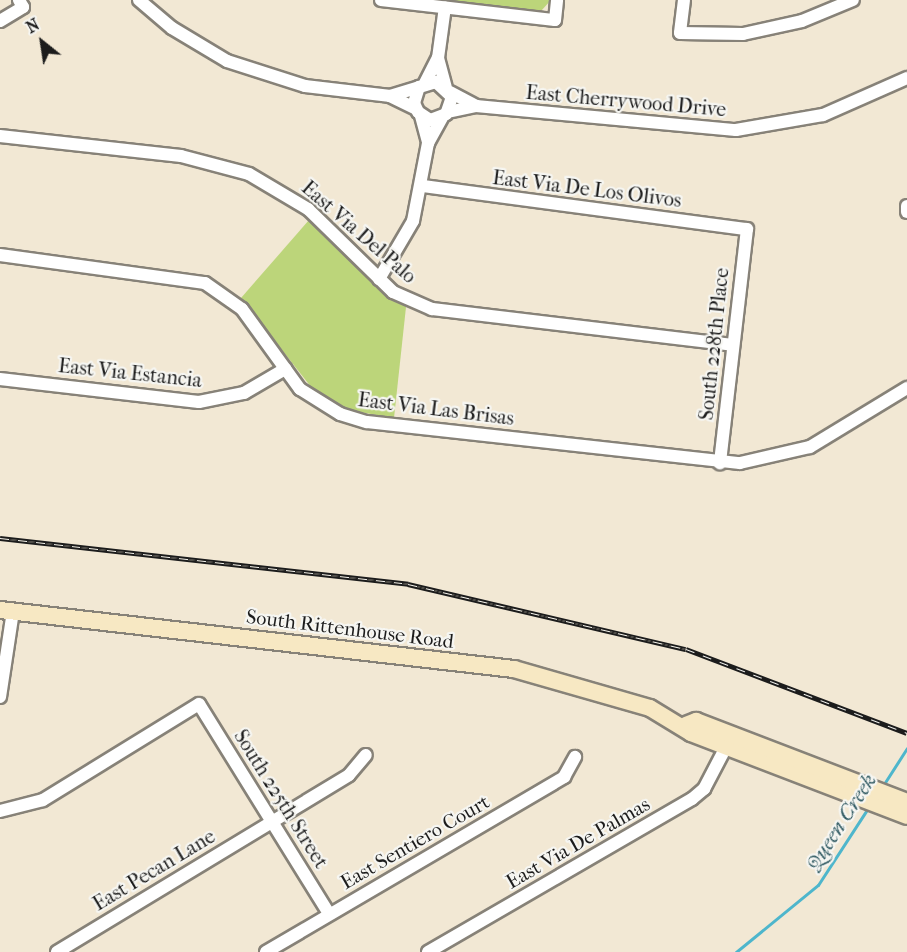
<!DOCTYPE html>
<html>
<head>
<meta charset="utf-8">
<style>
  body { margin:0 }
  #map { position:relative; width:907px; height:952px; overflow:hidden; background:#f2e8d4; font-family:"IM FELL French Canon",serif }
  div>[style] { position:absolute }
  .green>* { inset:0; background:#bcd57a }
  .stream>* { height:3px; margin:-1.5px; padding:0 1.5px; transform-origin:1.5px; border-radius:1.5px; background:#4eb6cc }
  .roads { filter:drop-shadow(2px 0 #878278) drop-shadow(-2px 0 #878278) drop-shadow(0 2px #878278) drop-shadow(0 -2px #878278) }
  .street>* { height:12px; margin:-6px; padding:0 6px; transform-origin:6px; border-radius:6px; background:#fff }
  .secondary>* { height:16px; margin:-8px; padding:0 8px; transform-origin:8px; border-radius:8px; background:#f7e8c3 }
  .rail>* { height:5px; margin-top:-2.5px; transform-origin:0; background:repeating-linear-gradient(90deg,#f6f6f2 0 9px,#1c1c1c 0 18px); box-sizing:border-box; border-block:2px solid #1c1c1c }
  span { translate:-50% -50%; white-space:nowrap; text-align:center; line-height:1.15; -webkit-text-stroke:4.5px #f6f6f2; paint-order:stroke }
  .street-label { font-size:20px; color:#1c1c1c }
  .water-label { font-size:21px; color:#305a62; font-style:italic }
  .north { position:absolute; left:12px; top:12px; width:60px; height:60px; -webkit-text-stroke:4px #f6f6f2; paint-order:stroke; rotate:330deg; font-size:16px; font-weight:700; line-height:24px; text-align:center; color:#1c1c1c }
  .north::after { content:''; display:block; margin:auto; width:21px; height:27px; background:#1c1c1c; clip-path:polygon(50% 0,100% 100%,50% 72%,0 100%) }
</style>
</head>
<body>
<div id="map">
  <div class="green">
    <div style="clip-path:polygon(443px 0,551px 0,541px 11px)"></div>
    <div style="clip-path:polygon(309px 220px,406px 307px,394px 418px,348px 410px,315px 392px,241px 298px)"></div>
  </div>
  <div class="stream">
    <div style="left:882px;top:787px;width:46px;rotate:-57.3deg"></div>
    <div style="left:736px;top:952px;width:106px;rotate:-39.3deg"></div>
    <div style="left:818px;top:885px;width:92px;rotate:-57deg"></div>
  </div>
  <div class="roads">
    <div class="street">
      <div style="left:139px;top:0;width:43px;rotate:40.3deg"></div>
      <div style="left:172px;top:28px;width:64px;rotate:31deg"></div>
      <div style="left:227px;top:61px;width:82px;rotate:17.8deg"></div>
      <div style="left:305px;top:86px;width:86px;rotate:6.7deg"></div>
      <div style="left:390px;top:96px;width:28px;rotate:26deg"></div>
      <div style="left:381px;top:0;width:175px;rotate:6.6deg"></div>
      <div style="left:555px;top:20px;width:20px;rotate:-84deg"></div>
      <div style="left:684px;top:0;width:33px;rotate:97deg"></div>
      <div style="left:680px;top:33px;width:63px;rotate:0.9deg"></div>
      <div style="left:743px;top:34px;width:60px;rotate:-12.4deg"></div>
      <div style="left:802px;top:21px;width:55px;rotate:-22.4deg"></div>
      <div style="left:0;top:21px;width:27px;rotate:-31deg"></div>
      <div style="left:23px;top:7px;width:8px;rotate:-120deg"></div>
      <div style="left:438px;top:58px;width:30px;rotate:75deg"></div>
      <div style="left:425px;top:83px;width:28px;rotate:-63deg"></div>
      <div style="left:438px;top:58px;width:51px;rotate:-82.2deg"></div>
      <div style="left:450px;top:92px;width:30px;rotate:28deg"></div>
      <div style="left:390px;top:96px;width:48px;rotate:-16.9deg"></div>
      <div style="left:436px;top:82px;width:22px;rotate:43deg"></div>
      <div style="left:452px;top:97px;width:18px;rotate:109deg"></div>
      <div style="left:446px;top:114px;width:17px;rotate:159deg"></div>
      <div style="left:430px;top:120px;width:14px;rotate:-146deg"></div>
      <div style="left:418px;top:112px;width:10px;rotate:-114deg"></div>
      <div style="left:414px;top:103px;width:17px;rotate:-73deg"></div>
      <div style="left:476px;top:106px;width:261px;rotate:5.3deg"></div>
      <div style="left:736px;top:130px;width:88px;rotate:-9.8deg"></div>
      <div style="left:823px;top:115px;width:92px;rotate:-23.8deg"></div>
      <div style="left:448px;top:112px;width:29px;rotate:-12deg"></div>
      <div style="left:421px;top:116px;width:28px;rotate:75deg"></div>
      <div style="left:0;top:136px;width:182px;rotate:6.3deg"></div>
      <div style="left:181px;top:156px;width:70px;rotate:14.8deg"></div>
      <div style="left:249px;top:174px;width:69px;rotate:30.7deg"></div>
      <div style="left:308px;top:209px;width:119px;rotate:44.3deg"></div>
      <div style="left:393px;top:292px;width:43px;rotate:23.6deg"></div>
      <div style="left:432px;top:309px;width:303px;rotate:6.8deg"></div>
      <div style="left:423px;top:186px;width:327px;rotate:7.6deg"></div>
      <div style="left:747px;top:229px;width:236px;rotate:96.6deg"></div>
      <div style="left:907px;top:206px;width:6px;rotate:90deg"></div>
      <div style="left:0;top:255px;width:207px;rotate:7.8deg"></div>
      <div style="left:205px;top:283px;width:45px;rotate:35.1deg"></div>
      <div style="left:242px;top:309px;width:99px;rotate:54.1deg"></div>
      <div style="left:300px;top:389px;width:47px;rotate:32deg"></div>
      <div style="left:340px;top:414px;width:28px;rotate:17deg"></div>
      <div style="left:367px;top:422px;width:375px;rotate:6.3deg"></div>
      <div style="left:740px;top:463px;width:72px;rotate:-12.9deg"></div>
      <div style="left:810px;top:447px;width:114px;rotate:-31.3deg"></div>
      <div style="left:379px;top:279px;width:67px;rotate:-59.6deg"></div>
      <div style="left:413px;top:221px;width:79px;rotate:-79.1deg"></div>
      <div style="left:428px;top:143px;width:31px;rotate:-61deg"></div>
      <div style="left:0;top:379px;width:200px;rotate:6.6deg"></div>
      <div style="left:199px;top:402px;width:46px;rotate:-11.3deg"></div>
      <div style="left:244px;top:393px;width:48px;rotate:-30.3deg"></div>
      <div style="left:0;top:697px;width:87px;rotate:-81.4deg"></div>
      <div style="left:0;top:811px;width:44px;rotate:-14.3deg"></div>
      <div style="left:43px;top:800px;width:183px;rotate:-31.6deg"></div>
      <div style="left:199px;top:704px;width:247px;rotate:58.2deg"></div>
      <div style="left:57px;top:952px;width:341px;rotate:-31.2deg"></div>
      <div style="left:349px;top:775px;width:26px;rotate:-50deg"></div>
      <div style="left:266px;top:952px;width:346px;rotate:-30.4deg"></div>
      <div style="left:564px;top:777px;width:23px;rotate:-61deg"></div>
      <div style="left:428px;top:952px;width:305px;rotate:-30.1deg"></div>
      <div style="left:692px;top:799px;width:16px;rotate:-40deg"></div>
      <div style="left:704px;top:789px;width:47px;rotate:-62.4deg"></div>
    </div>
    <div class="secondary">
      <div style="left:0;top:610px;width:517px;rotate:6.55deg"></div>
      <div style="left:514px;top:669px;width:141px;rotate:16deg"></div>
      <div style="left:650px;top:708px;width:48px;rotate:31.4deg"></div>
      <div style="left:691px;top:733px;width:231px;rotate:21deg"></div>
      <div style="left:686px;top:725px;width:11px;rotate:-22deg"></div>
      <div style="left:696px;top:721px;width:226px;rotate:21deg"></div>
    </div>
  </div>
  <div class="rail">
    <div style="left:0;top:538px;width:411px;rotate:6.4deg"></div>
    <div style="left:408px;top:584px;width:285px;rotate:13.2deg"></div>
    <div style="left:686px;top:649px;width:236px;rotate:20.8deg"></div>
  </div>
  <div class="street-label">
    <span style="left:626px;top:101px;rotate:5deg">East Cherrywood Drive</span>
    <span style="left:587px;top:189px;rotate:7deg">East Via De Los Olivos</span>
    <span style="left:359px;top:232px;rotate:41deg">East Via Del Palo</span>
    <span style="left:714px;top:344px;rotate:-84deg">South 228th Place</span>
    <span style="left:130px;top:373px;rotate:6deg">East Via Estancia</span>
    <span style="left:436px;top:409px;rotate:7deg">East Via Las Brisas</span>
    <span style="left:350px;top:629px;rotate:7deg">South Rittenhouse Road</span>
    <span style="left:281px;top:799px;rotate:58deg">South 225th Street</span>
    <span style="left:415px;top:842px;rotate:-30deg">East Sentiero Court</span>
    <span style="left:578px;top:843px;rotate:-30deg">East Via De Palmas</span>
    <span style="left:154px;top:870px;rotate:-31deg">East Pecan Lane</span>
  </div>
  <div class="water-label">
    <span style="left:841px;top:822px;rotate:-57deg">Queen Creek</span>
  </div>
  <div class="north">N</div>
</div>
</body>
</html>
